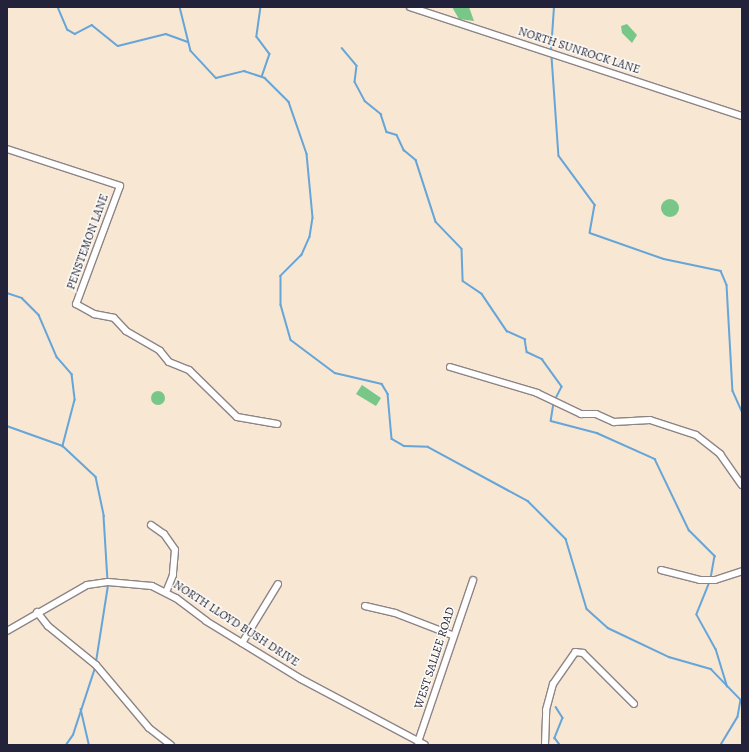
<!DOCTYPE html>
<html>
<head>
<meta charset="utf-8">
<style>
  body { margin:0 }
  #map { position:relative; width:749px; height:752px; overflow:hidden; background:#f8e7d3; font-family:Alegreya,serif }
  div>[style] { position:absolute }
  .green>* { inset:0; background:#78c788 }
  .round { border-radius:50% }
  .stream>* { height:1.5px; margin:-0.75px; padding:0 0.75px; transform-origin:0.75px; border-radius:0.75px; background:#65a5d8 }
  .roads { filter:drop-shadow(1px 0 #8d8487) drop-shadow(-1px 0 #8d8487) drop-shadow(0 1px #8d8487) drop-shadow(0 -1px #8d8487) }
  .minor>* { height:6px; margin:-3px; padding:0 3px; transform-origin:3px; border-radius:3px; background:#fff }
  span { translate:-50% -50%; white-space:nowrap; text-align:center; line-height:1.15; -webkit-text-stroke:3px #fdfcf7; paint-order:stroke }
  .street-label { font-size:12px; color:#22223b }
  .frame { position:absolute; inset:0; border:8px solid #22223b; pointer-events:none }
</style>
</head>
<body>
<div id="map">
  <div class="green">
    <div style="clip-path:polygon(452px 7px,469px 7px,474px 21px,459px 19px)"></div>
    <div style="clip-path:polygon(627px 24px,637px 35px,632px 43px,622px 33px,621px 26px)"></div>
    <div class="round" style="left:661px;top:199px;width:18px;height:18px"></div>
    <div style="clip-path:polygon(362px 385px,381px 398px,376px 406px,356px 394px)"></div>
    <div class="round" style="left:151px;top:391px;width:14px;height:14px"></div>
  </div>
  <div class="stream">
    <div style="left:58px;top:7px;width:25px;rotate:67deg"></div>
    <div style="left:68px;top:30px;width:8px;rotate:30deg"></div>
    <div style="left:75px;top:34px;width:19px;rotate:-28deg"></div>
    <div style="left:92px;top:25px;width:33px;rotate:39deg"></div>
    <div style="left:118px;top:46px;width:49px;rotate:-14deg"></div>
    <div style="left:166px;top:34px;width:23px;rotate:20deg"></div>
    <div style="left:180px;top:7px;width:45px;rotate:76deg"></div>
    <div style="left:191px;top:51px;width:37px;rotate:47deg"></div>
    <div style="left:216px;top:78px;width:29px;rotate:-14deg"></div>
    <div style="left:244px;top:71px;width:22px;rotate:18deg"></div>
    <div style="left:265px;top:78px;width:34px;rotate:45deg"></div>
    <div style="left:289px;top:102px;width:55px;rotate:70.9deg"></div>
    <div style="left:307px;top:154px;width:64px;rotate:84.6deg"></div>
    <div style="left:313px;top:218px;width:19px;rotate:99deg"></div>
    <div style="left:310px;top:237px;width:20px;rotate:114deg"></div>
    <div style="left:302px;top:255px;width:30px;rotate:135deg"></div>
    <div style="left:281px;top:276px;width:29px;rotate:90deg"></div>
    <div style="left:281px;top:305px;width:36px;rotate:74deg"></div>
    <div style="left:291px;top:340px;width:55px;rotate:36.9deg"></div>
    <div style="left:335px;top:373px;width:48px;rotate:13.2deg"></div>
    <div style="left:382px;top:384px;width:12px;rotate:59deg"></div>
    <div style="left:388px;top:394px;width:45px;rotate:84.9deg"></div>
    <div style="left:392px;top:439px;width:14px;rotate:30deg"></div>
    <div style="left:404px;top:446px;width:24px;rotate:2deg"></div>
    <div style="left:428px;top:447px;width:114px;rotate:28.4deg"></div>
    <div style="left:528px;top:501px;width:54px;rotate:45deg"></div>
    <div style="left:566px;top:539px;width:73px;rotate:73.3deg"></div>
    <div style="left:587px;top:609px;width:28px;rotate:42deg"></div>
    <div style="left:608px;top:628px;width:68px;rotate:25.4deg"></div>
    <div style="left:669px;top:657px;width:44px;rotate:15.9deg"></div>
    <div style="left:711px;top:669px;width:43px;rotate:45.9deg"></div>
    <div style="left:741px;top:700px;width:17px;rotate:100deg"></div>
    <div style="left:738px;top:717px;width:33px;rotate:121deg"></div>
    <div style="left:261px;top:7px;width:30px;rotate:98deg"></div>
    <div style="left:257px;top:37px;width:21px;rotate:53deg"></div>
    <div style="left:270px;top:54px;width:24px;rotate:109deg"></div>
    <div style="left:342px;top:48px;width:23px;rotate:50deg"></div>
    <div style="left:357px;top:66px;width:16px;rotate:97deg"></div>
    <div style="left:355px;top:82px;width:21px;rotate:62deg"></div>
    <div style="left:365px;top:101px;width:21px;rotate:39deg"></div>
    <div style="left:381px;top:114px;width:19px;rotate:72deg"></div>
    <div style="left:387px;top:132px;width:10px;rotate:17deg"></div>
    <div style="left:397px;top:135px;width:17px;rotate:65deg"></div>
    <div style="left:404px;top:150px;width:16px;rotate:40deg"></div>
    <div style="left:416px;top:160px;width:65px;rotate:72.1deg"></div>
    <div style="left:436px;top:222px;width:37px;rotate:46deg"></div>
    <div style="left:462px;top:249px;width:32px;rotate:88deg"></div>
    <div style="left:463px;top:281px;width:23px;rotate:34deg"></div>
    <div style="left:482px;top:294px;width:45px;rotate:56deg"></div>
    <div style="left:507px;top:331px;width:20px;rotate:24deg"></div>
    <div style="left:525px;top:339px;width:13px;rotate:81deg"></div>
    <div style="left:527px;top:352px;width:17px;rotate:25deg"></div>
    <div style="left:542px;top:359px;width:34px;rotate:54deg"></div>
    <div style="left:562px;top:387px;width:13px;rotate:117deg"></div>
    <div style="left:551px;top:51px;width:44px;rotate:-86.1deg"></div>
    <div style="left:552px;top:57px;width:99px;rotate:86deg"></div>
    <div style="left:559px;top:156px;width:61px;rotate:53.7deg"></div>
    <div style="left:595px;top:205px;width:28px;rotate:100deg"></div>
    <div style="left:590px;top:233px;width:78px;rotate:19.4deg"></div>
    <div style="left:664px;top:259px;width:58px;rotate:11.9deg"></div>
    <div style="left:721px;top:271px;width:15px;rotate:67deg"></div>
    <div style="left:727px;top:285px;width:106px;rotate:86.8deg"></div>
    <div style="left:733px;top:391px;width:22px;rotate:66deg"></div>
    <div style="left:7px;top:293px;width:16px;rotate:18deg"></div>
    <div style="left:22px;top:298px;width:24px;rotate:45deg"></div>
    <div style="left:39px;top:315px;width:46px;rotate:66.8deg"></div>
    <div style="left:57px;top:357px;width:23px;rotate:49deg"></div>
    <div style="left:72px;top:374px;width:26px;rotate:83deg"></div>
    <div style="left:75px;top:400px;width:48px;rotate:104.6deg"></div>
    <div style="left:554px;top:403px;width:18px;rotate:99deg"></div>
    <div style="left:551px;top:421px;width:48px;rotate:14.6deg"></div>
    <div style="left:597px;top:433px;width:64px;rotate:24.1deg"></div>
    <div style="left:655px;top:459px;width:79px;rotate:64.4deg"></div>
    <div style="left:689px;top:530px;width:37px;rotate:45deg"></div>
    <div style="left:715px;top:556px;width:22px;rotate:100deg"></div>
    <div style="left:7px;top:426px;width:59px;rotate:19.7deg"></div>
    <div style="left:63px;top:446px;width:45px;rotate:43.2deg"></div>
    <div style="left:96px;top:477px;width:40px;rotate:78deg"></div>
    <div style="left:104px;top:516px;width:65px;rotate:86.5deg"></div>
    <div style="left:710px;top:582px;width:35px;rotate:112deg"></div>
    <div style="left:697px;top:615px;width:39px;rotate:61deg"></div>
    <div style="left:716px;top:649px;width:39px;rotate:73deg"></div>
    <div style="left:96px;top:662px;width:78px;rotate:-81.1deg"></div>
    <div style="left:556px;top:707px;width:13px;rotate:58deg"></div>
    <div style="left:563px;top:718px;width:22px;rotate:112deg"></div>
    <div style="left:555px;top:738px;width:9px;rotate:54deg"></div>
    <div style="left:81px;top:709px;width:37px;rotate:77deg"></div>
    <div style="left:66px;top:745px;width:12px;rotate:-55deg"></div>
    <div style="left:73px;top:735px;width:71px;rotate:-71.8deg"></div>
  </div>
  <div class="roads">
    <div class="minor">
      <div style="left:410px;top:7px;width:349px;rotate:18.2deg"></div>
      <div style="left:7px;top:149px;width:119px;rotate:18.1deg"></div>
      <div style="left:120px;top:186px;width:126px;rotate:110.4deg"></div>
      <div style="left:76px;top:304px;width:21px;rotate:29deg"></div>
      <div style="left:94px;top:314px;width:20px;rotate:11deg"></div>
      <div style="left:114px;top:318px;width:18px;rotate:47deg"></div>
      <div style="left:126px;top:331px;width:39px;rotate:30deg"></div>
      <div style="left:160px;top:351px;width:14px;rotate:51deg"></div>
      <div style="left:169px;top:362px;width:22px;rotate:22deg"></div>
      <div style="left:189px;top:370px;width:67px;rotate:44.4deg"></div>
      <div style="left:237px;top:417px;width:41px;rotate:9.9deg"></div>
      <div style="left:450px;top:367px;width:91px;rotate:16.6deg"></div>
      <div style="left:537px;top:393px;width:49px;rotate:25.5deg"></div>
      <div style="left:581px;top:414px;width:15px"></div>
      <div style="left:596px;top:414px;width:20px;rotate:24deg"></div>
      <div style="left:614px;top:422px;width:36px;rotate:-3deg"></div>
      <div style="left:650px;top:420px;width:48px;rotate:18.1deg"></div>
      <div style="left:696px;top:435px;width:31px;rotate:38deg"></div>
      <div style="left:720px;top:454px;width:38px;rotate:55deg"></div>
      <div style="left:151px;top:525px;width:16px;rotate:35deg"></div>
      <div style="left:164px;top:534px;width:19px;rotate:55deg"></div>
      <div style="left:175px;top:550px;width:25px;rotate:95deg"></div>
      <div style="left:173px;top:575px;width:18px;rotate:112deg"></div>
      <div style="left:661px;top:570px;width:40px;rotate:14.4deg"></div>
      <div style="left:700px;top:580px;width:15px"></div>
      <div style="left:715px;top:580px;width:28px;rotate:-18deg"></div>
      <div style="left:365px;top:606px;width:31px;rotate:13deg"></div>
      <div style="left:395px;top:613px;width:61px;rotate:21.1deg"></div>
      <div style="left:37px;top:612px;width:18px;rotate:52deg"></div>
      <div style="left:48px;top:626px;width:62px;rotate:39.1deg"></div>
      <div style="left:96px;top:665px;width:82px;rotate:49.9deg"></div>
      <div style="left:149px;top:728px;width:28px;rotate:38deg"></div>
      <div style="left:7px;top:631px;width:92px;rotate:-29.9deg"></div>
      <div style="left:87px;top:585px;width:21px;rotate:-8deg"></div>
      <div style="left:108px;top:582px;width:44px;rotate:5.2deg"></div>
      <div style="left:152px;top:586px;width:27px;rotate:27deg"></div>
      <div style="left:176px;top:598px;width:38px;rotate:37deg"></div>
      <div style="left:206px;top:621px;width:111px;rotate:31.4deg"></div>
      <div style="left:301px;top:679px;width:140px;rotate:28deg"></div>
      <div style="left:242px;top:643px;width:69px;rotate:-58.6deg"></div>
      <div style="left:418px;top:742px;width:171px;rotate:-71.2deg"></div>
      <div style="left:545px;top:745px;width:35px;rotate:-88deg"></div>
      <div style="left:546px;top:710px;width:27px;rotate:-75deg"></div>
      <div style="left:553px;top:684px;width:39px;rotate:-55deg"></div>
      <div style="left:575px;top:652px;width:8px;rotate:7deg"></div>
      <div style="left:583px;top:653px;width:72px;rotate:45deg"></div>
    </div>
  </div>
  <div class="street-label">
    <span style="left:579px;top:51px;rotate:18deg">NORTH SUNROCK LANE</span>
    <span style="left:88px;top:242px;rotate:-70deg">PENSTEMON LANE</span>
    <span style="left:236px;top:624px;rotate:33deg">NORTH LLOYD BUSH DRIVE</span>
    <span style="left:435px;top:658px;rotate:-72deg">WEST SALLEE ROAD</span>
  </div>
  <div class="frame"></div>
</div>
</body>
</html>
